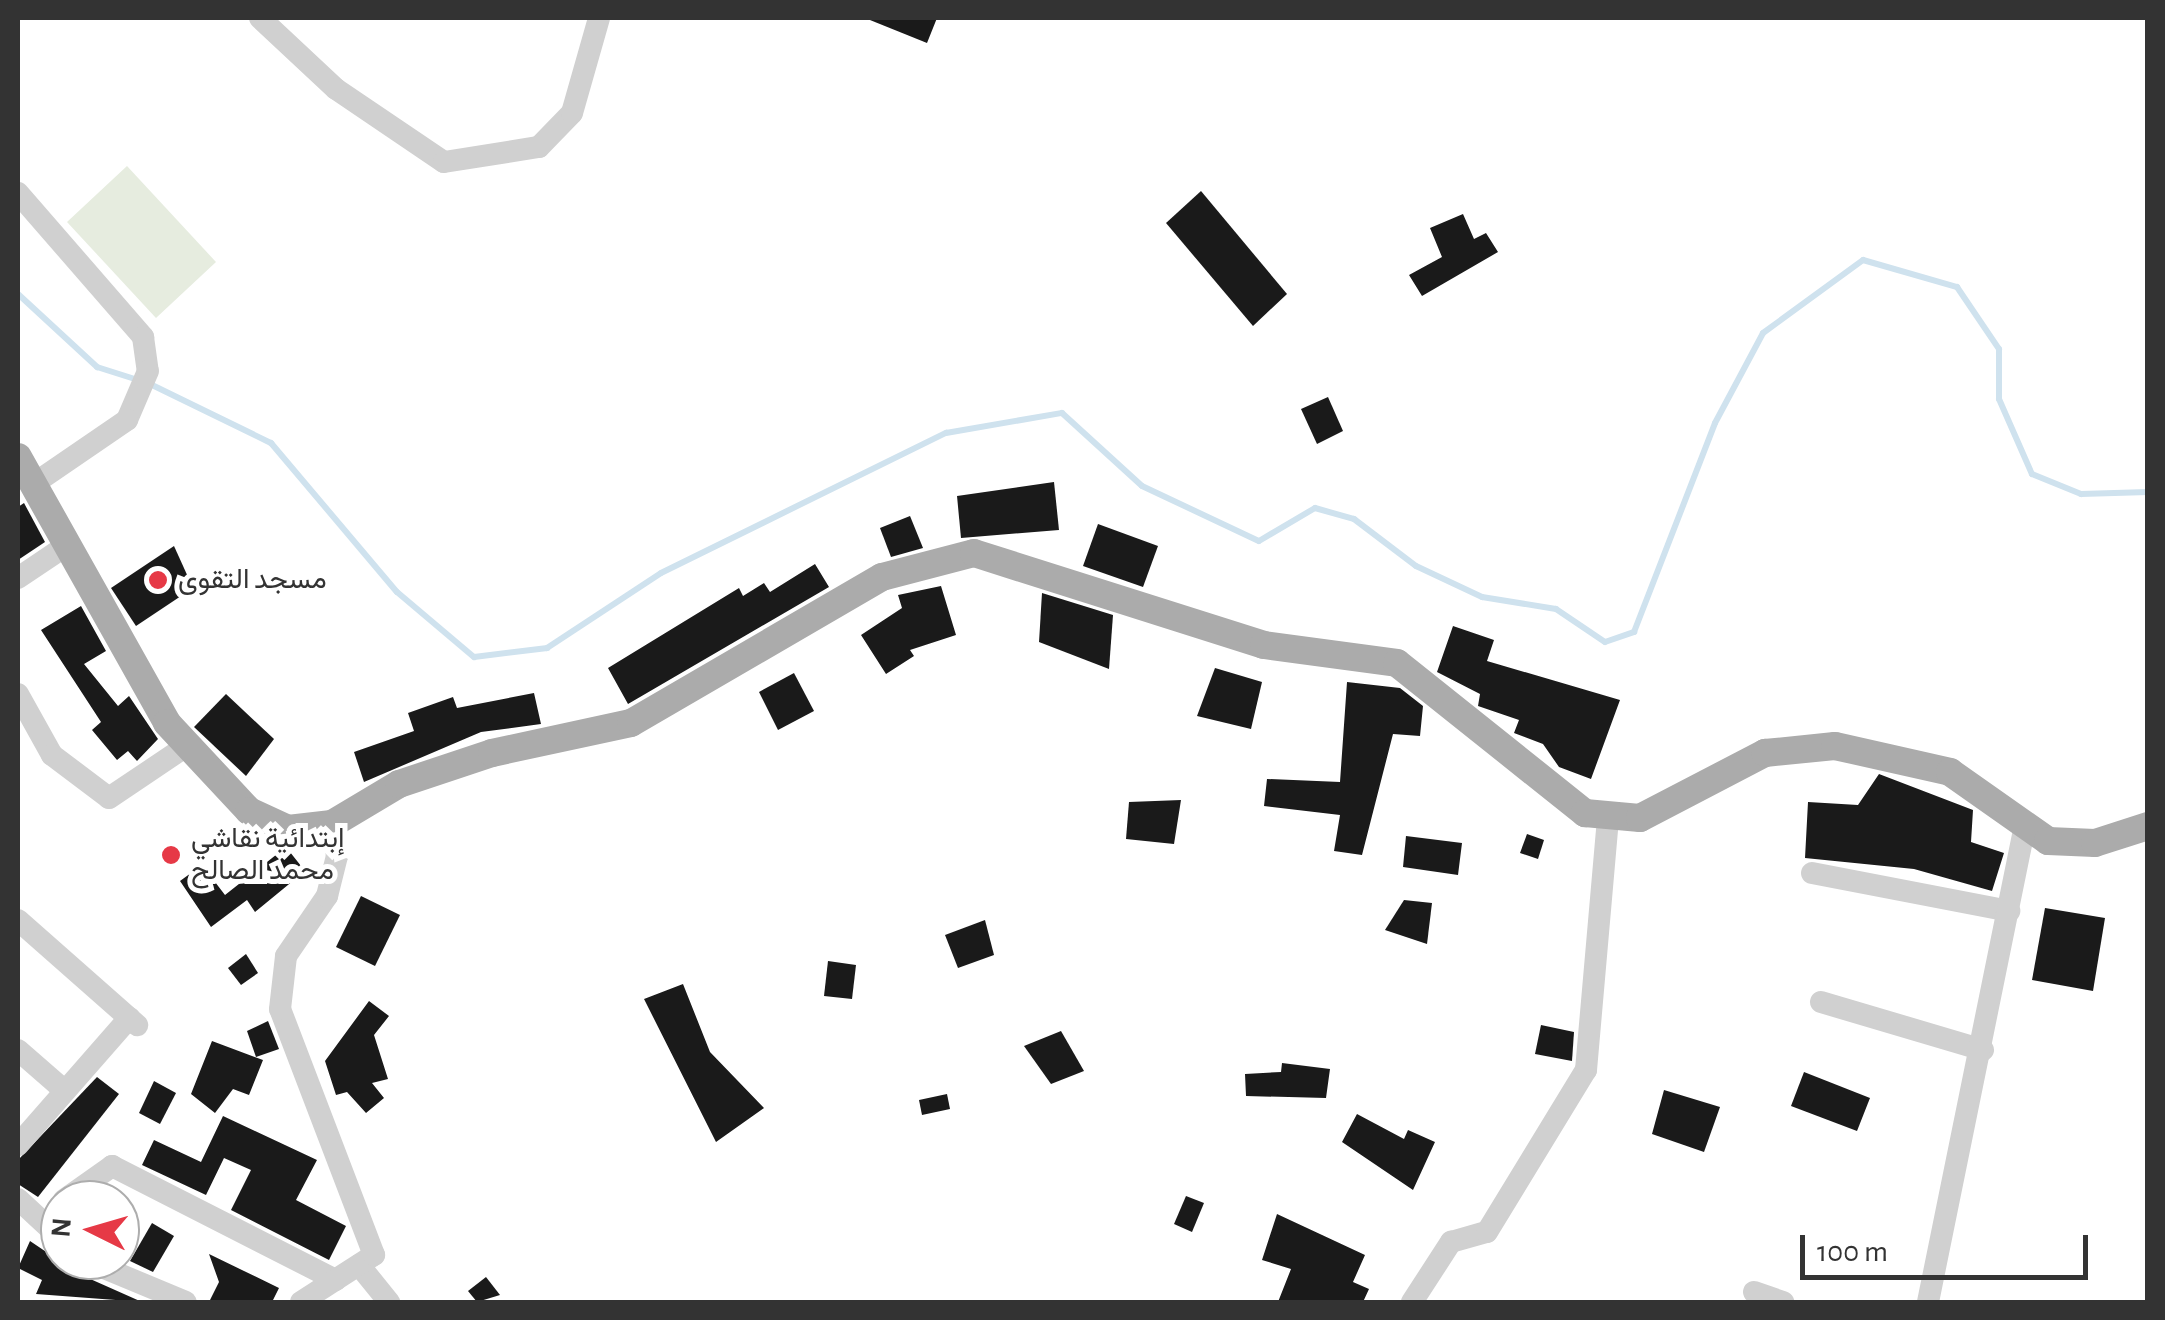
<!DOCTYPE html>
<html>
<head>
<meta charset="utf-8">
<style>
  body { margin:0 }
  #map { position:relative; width:2165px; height:1320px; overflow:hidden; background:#fff; font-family:"Alegreya Sans",Vazirmatn,sans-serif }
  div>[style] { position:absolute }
  .green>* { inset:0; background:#e6ecdf }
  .stream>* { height:6px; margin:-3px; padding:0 3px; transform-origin:3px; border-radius:3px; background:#cfe2ee }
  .building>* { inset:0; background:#1a1a1a }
  .minor>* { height:22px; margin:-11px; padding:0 11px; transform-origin:11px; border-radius:11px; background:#d0d0d0 }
  .major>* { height:28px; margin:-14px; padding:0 14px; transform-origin:14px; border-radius:14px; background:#ababab }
  .dots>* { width:28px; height:28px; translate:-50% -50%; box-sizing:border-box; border:5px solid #fff; border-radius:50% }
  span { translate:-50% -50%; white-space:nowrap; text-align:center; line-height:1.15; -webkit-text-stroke:10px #fff; paint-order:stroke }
  .poi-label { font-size:28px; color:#333 }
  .left { translate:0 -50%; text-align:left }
  .frame { position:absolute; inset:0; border:20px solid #333; pointer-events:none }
  .north { position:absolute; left:40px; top:1180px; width:100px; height:100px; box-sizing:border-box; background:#fff; border:2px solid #adadad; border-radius:50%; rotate:275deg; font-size:28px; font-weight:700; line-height:40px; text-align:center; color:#333 }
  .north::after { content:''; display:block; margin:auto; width:35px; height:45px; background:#e63946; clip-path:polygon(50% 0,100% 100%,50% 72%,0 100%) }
  .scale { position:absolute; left:1800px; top:1235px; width:288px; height:45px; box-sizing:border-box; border:5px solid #333; border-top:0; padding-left:12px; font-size:30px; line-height:35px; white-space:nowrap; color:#333; -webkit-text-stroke:8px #fff; paint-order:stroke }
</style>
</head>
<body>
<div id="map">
  <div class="green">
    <div style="clip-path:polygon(127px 166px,216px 262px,156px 318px,67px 222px)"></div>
  </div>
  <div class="stream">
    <div style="left:18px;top:294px;width:108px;rotate:42.7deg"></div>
    <div style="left:97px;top:367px;width:43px;rotate:17.6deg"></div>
    <div style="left:150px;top:384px;width:135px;rotate:26deg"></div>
    <div style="left:271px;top:443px;width:195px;rotate:49.8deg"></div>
    <div style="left:397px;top:592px;width:101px;rotate:40.2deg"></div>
    <div style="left:474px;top:657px;width:74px;rotate:-7deg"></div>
    <div style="left:547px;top:648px;width:136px;rotate:-33.3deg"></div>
    <div style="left:661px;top:573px;width:318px;rotate:-26.2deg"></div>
    <div style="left:946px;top:433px;width:118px;rotate:-9.8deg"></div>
    <div style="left:1062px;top:413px;width:108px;rotate:42.4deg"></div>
    <div style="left:1142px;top:486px;width:129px;rotate:25.2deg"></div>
    <div style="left:1259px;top:541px;width:65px;rotate:-30.5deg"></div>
    <div style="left:1315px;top:508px;width:41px;rotate:15.8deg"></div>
    <div style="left:1354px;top:519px;width:78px;rotate:37.2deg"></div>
    <div style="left:1416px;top:566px;width:73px;rotate:25.2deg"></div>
    <div style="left:1482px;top:597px;width:75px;rotate:9.2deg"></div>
    <div style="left:1556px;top:609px;width:59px;rotate:34deg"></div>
    <div style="left:1605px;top:642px;width:31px;rotate:-19deg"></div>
    <div style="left:1634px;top:632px;width:224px;rotate:-68.8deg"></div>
    <div style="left:1715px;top:423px;width:102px;rotate:-61.9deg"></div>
    <div style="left:1763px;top:333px;width:124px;rotate:-36.1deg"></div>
    <div style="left:1863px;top:260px;width:98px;rotate:16deg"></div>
    <div style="left:1957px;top:287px;width:75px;rotate:55.9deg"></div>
    <div style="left:1999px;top:349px;width:50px;rotate:90deg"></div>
    <div style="left:1999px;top:399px;width:82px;rotate:66.3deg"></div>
    <div style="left:2032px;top:474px;width:53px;rotate:22.2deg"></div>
    <div style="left:2081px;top:494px;width:67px;rotate:-1.7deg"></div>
  </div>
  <div class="building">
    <div style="clip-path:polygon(865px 18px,937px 18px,927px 43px)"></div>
    <div style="clip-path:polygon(1201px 191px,1287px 294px,1253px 326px,1166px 223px)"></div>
    <div style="clip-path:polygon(1463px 214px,1474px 239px,1486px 233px,1498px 252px,1422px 296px,1409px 275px,1442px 257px,1430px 228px)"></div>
    <div style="clip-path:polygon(1328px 397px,1343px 431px,1317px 444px,1301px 409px)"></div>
    <div style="clip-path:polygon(1054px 482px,1059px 530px,961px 538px,957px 496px)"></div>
    <div style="clip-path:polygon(24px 503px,45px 542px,18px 560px,18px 507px)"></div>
    <div style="clip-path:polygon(910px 516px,923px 548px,891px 557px,880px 528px)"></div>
    <div style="clip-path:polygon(1098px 524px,1158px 546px,1143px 587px,1083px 566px)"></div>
    <div style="clip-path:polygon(174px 546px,193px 588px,136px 626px,111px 588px)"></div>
    <div style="clip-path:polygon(815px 564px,829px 587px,628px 704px,608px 668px,739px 588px,743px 596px,764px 583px,770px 592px)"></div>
    <div style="clip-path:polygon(941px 586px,956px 635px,910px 650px,914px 656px,886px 674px,861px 635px,902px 608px,898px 595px)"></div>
    <div style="clip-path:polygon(1042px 593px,1113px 615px,1109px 669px,1039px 642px)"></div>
    <div style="clip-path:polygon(81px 606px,106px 651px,84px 664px,118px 706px,129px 696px,158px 739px,137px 761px,128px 751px,117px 760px,92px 730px,101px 722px,41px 630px)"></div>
    <div style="clip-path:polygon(1453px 626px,1494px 640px,1487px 661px,1620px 700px,1591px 779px,1559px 767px,1543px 744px,1514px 733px,1519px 720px,1478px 706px,1480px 694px,1437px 672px)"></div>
    <div style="clip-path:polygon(1215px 668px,1262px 682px,1251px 729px,1197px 716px)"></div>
    <div style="clip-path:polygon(794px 673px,814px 711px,778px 730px,759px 692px)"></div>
    <div style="clip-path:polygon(1347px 682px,1400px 688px,1423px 706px,1420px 736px,1393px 734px,1362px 855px,1334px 851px,1340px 815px,1264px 806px,1267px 779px,1340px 782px)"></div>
    <div style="clip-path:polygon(534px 693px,541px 724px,481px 732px,364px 782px,354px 752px,414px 731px,408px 713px,453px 697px,457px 708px)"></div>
    <div style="clip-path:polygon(226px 694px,274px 739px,246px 776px,194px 727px)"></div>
    <div style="clip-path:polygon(1879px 774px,1973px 810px,1971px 842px,2004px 853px,1992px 891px,1914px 869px,1805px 858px,1808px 802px,1858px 805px)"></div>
    <div style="clip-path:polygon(1181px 800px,1174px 844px,1126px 839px,1129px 802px)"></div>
    <div style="clip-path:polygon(1527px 834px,1544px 840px,1538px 859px,1520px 853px)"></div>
    <div style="clip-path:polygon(1406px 836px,1462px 843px,1458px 875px,1403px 867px)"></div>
    <div style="clip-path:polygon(286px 847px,305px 871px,255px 912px,247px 900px,211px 927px,180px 881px,202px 865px,225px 895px)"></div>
    <div style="clip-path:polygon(361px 896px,400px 915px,375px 966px,336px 947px)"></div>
    <div style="clip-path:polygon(1404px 900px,1432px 903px,1427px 944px,1385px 930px)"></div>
    <div style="clip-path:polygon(2045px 908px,2105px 918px,2093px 991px,2032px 980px)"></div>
    <div style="clip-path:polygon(985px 920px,994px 955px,958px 968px,945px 935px)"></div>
    <div style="clip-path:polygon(246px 954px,258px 973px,241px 985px,228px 968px)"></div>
    <div style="clip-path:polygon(828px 961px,856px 965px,852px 999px,824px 996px)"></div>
    <div style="clip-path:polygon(683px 984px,710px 1052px,764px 1108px,716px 1142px,644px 999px)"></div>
    <div style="clip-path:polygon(369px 1001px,389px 1016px,374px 1035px,388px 1079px,372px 1083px,384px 1098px,366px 1113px,347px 1092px,336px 1095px,325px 1061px)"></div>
    <div style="clip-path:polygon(268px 1021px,279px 1049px,256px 1057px,247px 1031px)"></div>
    <div style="clip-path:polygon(1541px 1025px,1574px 1032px,1572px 1061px,1535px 1054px)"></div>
    <div style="clip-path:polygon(1061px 1031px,1084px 1071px,1051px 1084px,1024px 1046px)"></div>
    <div style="clip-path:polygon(212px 1041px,263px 1060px,249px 1095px,233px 1089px,215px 1113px,191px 1094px)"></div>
    <div style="clip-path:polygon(1282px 1063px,1330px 1069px,1326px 1098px,1246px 1096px,1245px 1074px,1281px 1072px)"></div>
    <div style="clip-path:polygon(1804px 1072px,1870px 1098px,1857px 1131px,1791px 1106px)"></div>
    <div style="clip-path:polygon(97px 1077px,119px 1094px,38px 1197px,18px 1184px,18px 1160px)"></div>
    <div style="clip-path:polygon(154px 1081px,176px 1093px,160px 1124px,139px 1113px)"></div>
    <div style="clip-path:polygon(1664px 1090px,1720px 1107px,1704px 1152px,1652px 1134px)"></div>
    <div style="clip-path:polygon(947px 1094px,950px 1109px,922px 1115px,919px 1100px)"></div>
    <div style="clip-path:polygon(1357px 1114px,1404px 1139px,1408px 1130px,1435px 1142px,1413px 1190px,1342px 1142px)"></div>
    <div style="clip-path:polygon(223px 1116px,317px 1160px,296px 1200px,346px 1226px,329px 1260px,231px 1210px,251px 1170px,224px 1158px,206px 1195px,142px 1165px,154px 1140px,201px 1162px)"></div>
    <div style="clip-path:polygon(1186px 1196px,1204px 1203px,1192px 1232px,1174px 1224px)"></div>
    <div style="clip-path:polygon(1277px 1214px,1365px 1255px,1353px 1282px,1369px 1289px,1363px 1302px,1278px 1302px,1291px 1269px,1262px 1260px)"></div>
    <div style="clip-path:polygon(152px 1223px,174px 1236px,153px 1272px,130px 1261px)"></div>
    <div style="clip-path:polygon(30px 1241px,79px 1274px,142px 1302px,36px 1294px,42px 1280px,18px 1268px)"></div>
    <div style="clip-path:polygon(209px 1254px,279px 1288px,272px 1302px,209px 1302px,219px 1282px)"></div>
    <div style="clip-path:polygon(486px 1277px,500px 1295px,477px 1302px,468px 1291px)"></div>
  </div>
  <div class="minor">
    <div style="left:260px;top:18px;width:104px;rotate:43.1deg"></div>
    <div style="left:336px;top:89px;width:130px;rotate:34.1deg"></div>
    <div style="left:444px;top:162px;width:96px;rotate:-9deg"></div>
    <div style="left:539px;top:147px;width:47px;rotate:-45.9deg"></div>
    <div style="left:572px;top:113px;width:99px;rotate:-74.1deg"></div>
    <div style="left:18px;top:193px;width:191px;rotate:49deg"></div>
    <div style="left:143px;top:337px;width:34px;rotate:82deg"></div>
    <div style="left:148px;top:371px;width:53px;rotate:113.2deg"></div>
    <div style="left:127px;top:420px;width:112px;rotate:145.6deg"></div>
    <div style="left:18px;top:578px;width:59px;rotate:-34deg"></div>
    <div style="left:18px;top:694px;width:70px;rotate:60.9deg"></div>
    <div style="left:52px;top:755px;width:71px;rotate:37deg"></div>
    <div style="left:109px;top:798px;width:92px;rotate:-33.9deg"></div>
    <div style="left:1812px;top:873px;width:201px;rotate:10.9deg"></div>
    <div style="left:18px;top:920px;width:159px;rotate:41.4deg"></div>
    <div style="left:1821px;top:1002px;width:169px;rotate:16.5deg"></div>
    <div style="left:18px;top:1050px;width:62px;rotate:41.1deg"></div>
    <div style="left:18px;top:1145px;width:169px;rotate:-48.8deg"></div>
    <div style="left:18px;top:1199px;width:57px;rotate:42.9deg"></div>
    <div style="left:64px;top:1200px;width:59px;rotate:-35.3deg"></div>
    <div style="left:112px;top:1166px;width:251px;rotate:27deg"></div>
    <div style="left:85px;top:1260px;width:109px;rotate:22.6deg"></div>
    <div style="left:359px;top:1265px;width:48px;rotate:51deg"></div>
    <div style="left:1754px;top:1292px;width:31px;rotate:19deg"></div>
    <div style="left:301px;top:1302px;width:87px;rotate:-32.8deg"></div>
    <div style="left:374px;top:1255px;width:263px;rotate:-110.9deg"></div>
    <div style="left:280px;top:1009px;width:53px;rotate:-83.5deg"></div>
    <div style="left:286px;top:956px;width:73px;rotate:-55.7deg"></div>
    <div style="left:327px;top:896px;width:41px;rotate:-76deg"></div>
    <div style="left:337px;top:856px;width:32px;rotate:-99deg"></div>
    <div style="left:1412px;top:1302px;width:72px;rotate:-57deg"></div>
    <div style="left:1451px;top:1242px;width:37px;rotate:-16deg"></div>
    <div style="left:1487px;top:1232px;width:190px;rotate:-58.6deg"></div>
    <div style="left:1586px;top:1070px;width:255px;rotate:-85deg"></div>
    <div style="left:1928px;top:1302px;width:487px;rotate:-78.5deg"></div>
  </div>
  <div class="major">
    <div style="left:18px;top:457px;width:305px;rotate:60.7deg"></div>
    <div style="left:167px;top:723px;width:120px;rotate:47deg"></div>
    <div style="left:249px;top:811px;width:43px;rotate:24.8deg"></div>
    <div style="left:288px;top:829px;width:44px;rotate:-6.5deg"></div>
    <div style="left:332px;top:824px;width:78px;rotate:-30.8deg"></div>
    <div style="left:399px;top:784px;width:98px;rotate:-18.4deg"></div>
    <div style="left:492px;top:753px;width:142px;rotate:-12.2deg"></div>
    <div style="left:631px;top:723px;width:290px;rotate:-30.2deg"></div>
    <div style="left:882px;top:577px;width:95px;rotate:-14.6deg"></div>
    <div style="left:974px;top:553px;width:304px;rotate:17.6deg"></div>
    <div style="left:1264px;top:645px;width:134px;rotate:7.7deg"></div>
    <div style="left:1397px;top:663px;width:241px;rotate:38.6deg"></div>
    <div style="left:1585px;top:813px;width:55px;rotate:5.2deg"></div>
    <div style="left:1640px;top:818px;width:141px;rotate:-27.5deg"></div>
    <div style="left:1765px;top:753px;width:70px;rotate:-5.7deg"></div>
    <div style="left:1835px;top:746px;width:118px;rotate:12.7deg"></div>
    <div style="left:1950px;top:772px;width:120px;rotate:35.1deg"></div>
    <div style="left:2048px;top:841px;width:47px;rotate:2.4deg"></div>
    <div style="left:2095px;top:843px;width:56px;rotate:-17.8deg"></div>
  </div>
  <div class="dots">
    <div style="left:158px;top:580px;background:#e63946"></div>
    <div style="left:171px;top:855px;background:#e63946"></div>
  </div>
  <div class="poi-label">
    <span class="left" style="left:178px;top:580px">مسجد التقوى</span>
    <span class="left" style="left:191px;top:855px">إبتدائية نقاشي<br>محمد الصالح</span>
  </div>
  <div class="frame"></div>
  <div class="north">N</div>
  <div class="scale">100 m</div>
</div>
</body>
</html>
